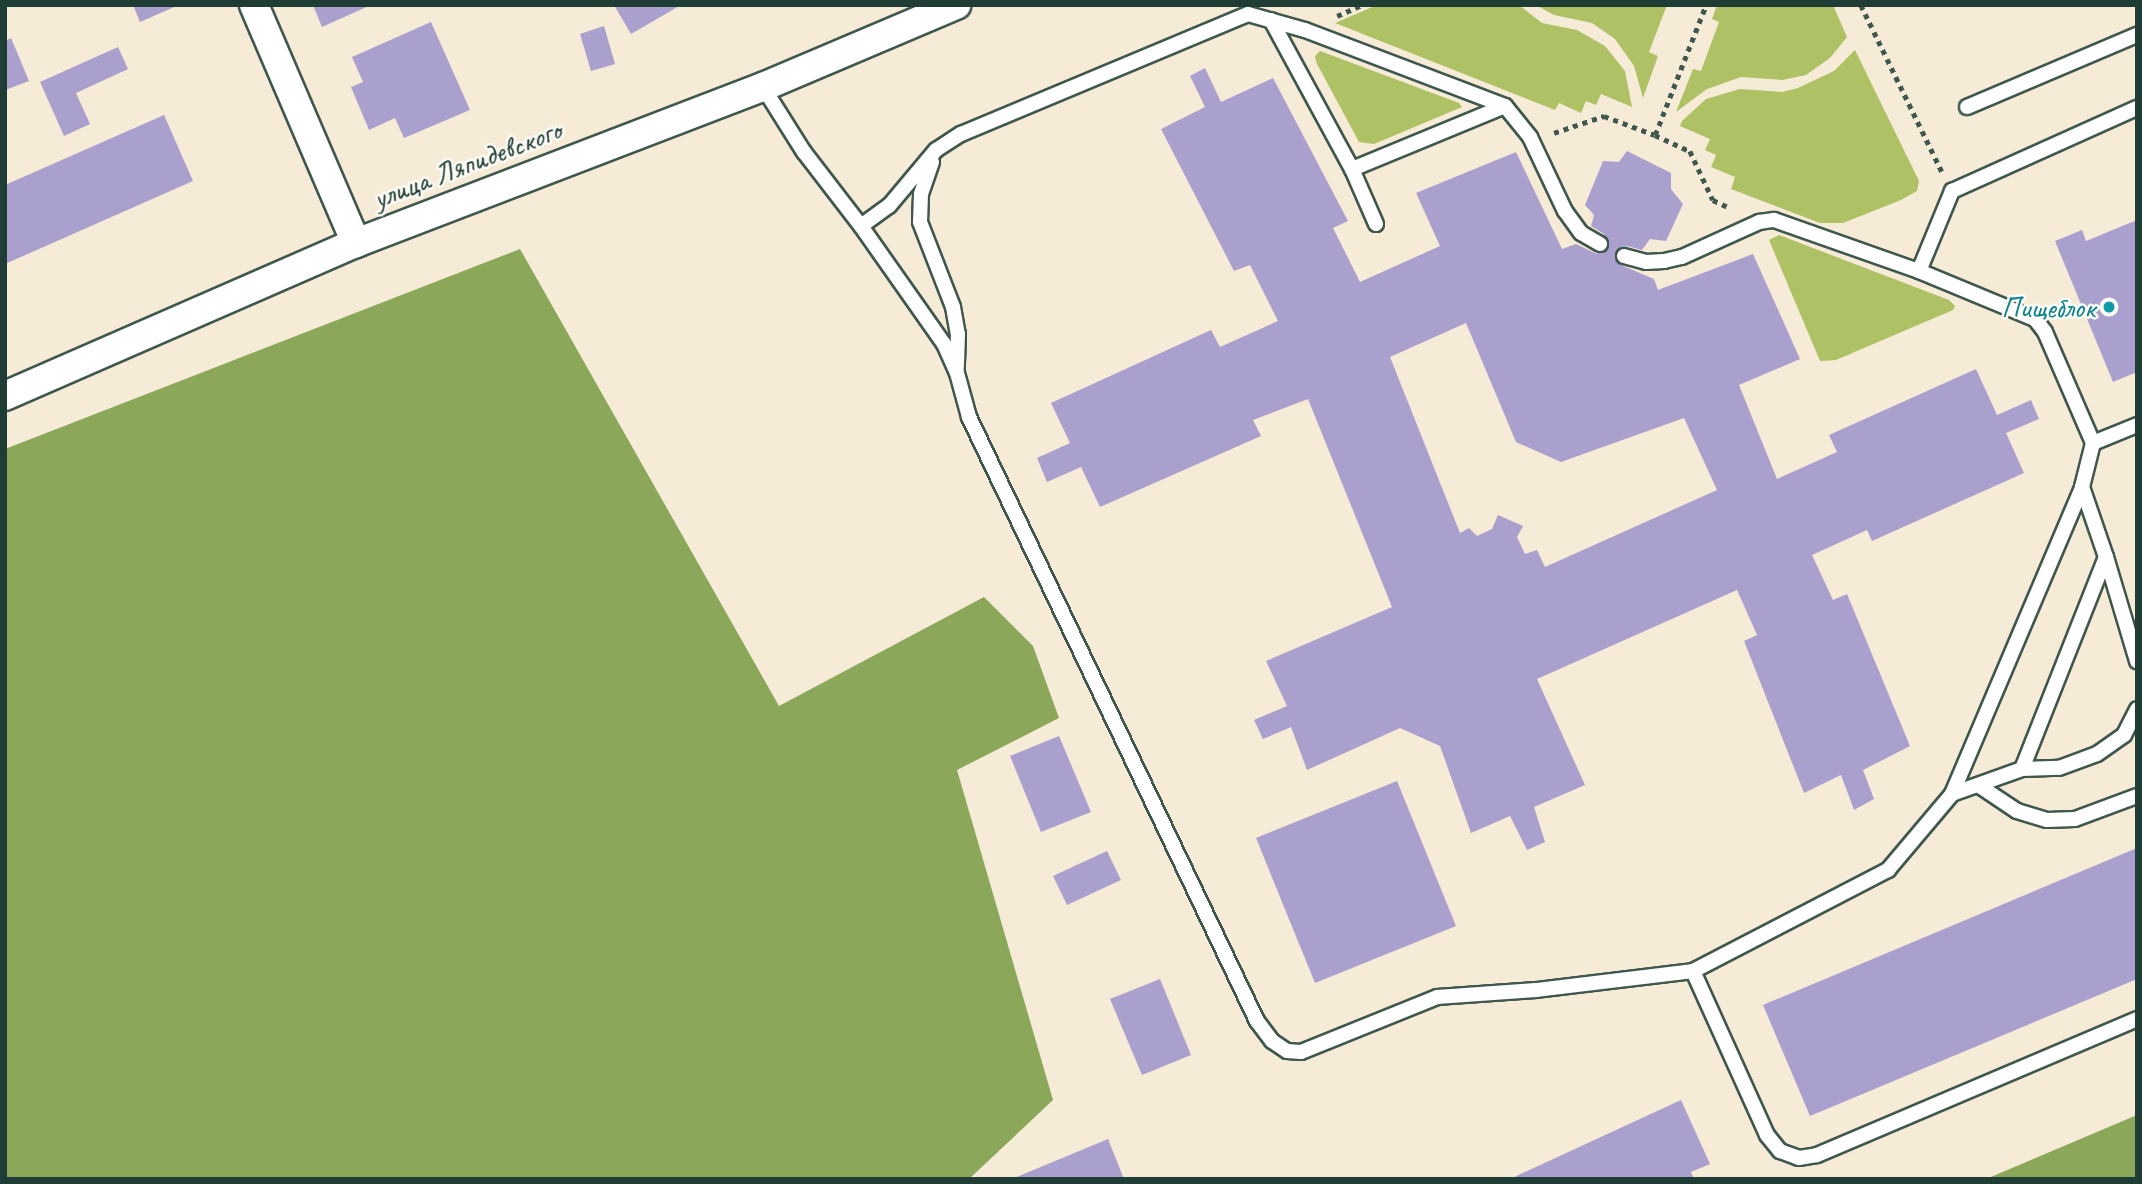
<!DOCTYPE html>
<html>
<head>
<meta charset="utf-8">
<style>
  body { margin:0 }
  #map { position:relative; width:2142px; height:1184px; overflow:hidden; background:#f6ebd7; font-family:Caveat,sans-serif }
  div>[style] { position:absolute }
  .green>* { inset:0; background:#afc165 }
  .forest>* { inset:0; background:#8ba75a }
  .building>* { inset:0; background:#aaa0cd }
  .path>* { height:4.5px; margin-top:-2.25px; transform-origin:0; background:repeating-linear-gradient(90deg,#3f574c 0 5px,transparent 0 10px) }
  .roads { filter:drop-shadow(2px 0 #3f574c) drop-shadow(-2px 0 #3f574c) drop-shadow(0 2px #3f574c) drop-shadow(0 -2px #3f574c) }
  .lane>* { height:14px; margin:-7px; padding:0 7px; transform-origin:7px; border-radius:7px; background:#fff }
  .street>* { height:28px; margin:-14px; padding:0 14px; transform-origin:14px; border-radius:14px; background:#fff }
  .dots>* { width:19px; height:19px; translate:-50% -50%; box-sizing:border-box; border:4px solid #fdfcf7; border-radius:50% }
  span { translate:-50% -50%; white-space:nowrap; text-align:center; line-height:1.15; -webkit-text-stroke:5px #fdfcf7; paint-order:stroke }
  .street-label { font-size:30px; color:#1f3d34 }
  .culture-label { font-size:30px; color:#0d838f }
  .right { translate:-100% -50%; text-align:right }
  .frame { position:absolute; inset:0; border:7px solid #1f3d34; pointer-events:none }
</style>
</head>
<body>
<div id="map">
  <div class="green">
    <div style="clip-path:polygon(1377px 5px,1519px 5px,1542px 23px,1577px 30px,1605px 46px,1625px 71px,1632px 107px,1601px 94px,1596px 105px,1586px 101px,1581px 113px,1559px 103px,1555px 110px,1335px 23px)"></div>
    <div style="clip-path:polygon(1536px 5px,1667px 5px,1649px 52px,1658px 56px,1643px 98px,1634px 66px,1615px 39px,1592px 23px,1554px 15px)"></div>
    <div style="clip-path:polygon(1717px 5px,1833px 5px,1847px 37px,1830px 58px,1806px 75px,1782px 80px,1741px 77px,1707px 89px,1676px 112px,1693px 69px,1701px 71px,1719px 22px,1712px 19px)"></div>
    <div style="clip-path:polygon(1855px 50px,1919px 181px,1917px 191px,1901px 200px,1843px 223px,1820px 223px,1731px 189px,1735px 177px,1711px 167px,1716px 155px,1705px 150px,1710px 139px,1680px 126px,1682px 121px,1706px 99px,1740px 89px,1782px 92px,1798px 88px,1834px 71px)"></div>
    <div style="clip-path:polygon(1320px 51px,1459px 103px,1462px 107px,1374px 144px,1359px 142px,1316px 62px,1315px 56px)"></div>
    <div style="clip-path:polygon(1779px 235px,1949px 300px,1955px 306px,1953px 310px,1836px 360px,1820px 361px,1769px 240px)"></div>
  </div>
  <div class="forest">
    <div style="clip-path:polygon(520px 249px,779px 706px,984px 597px,1033px 646px,1059px 718px,957px 770px,1053px 1100px,969px 1179px,5px 1179px,5px 449px)"></div>
    <div style="clip-path:polygon(2137px 1115px,2137px 1179px,1986px 1179px)"></div>
  </div>
  <div class="building">
    <div style="clip-path:polygon(133px 5px,179px 5px,140px 22px)"></div>
    <div style="clip-path:polygon(313px 5px,371px 5px,322px 27px)"></div>
    <div style="clip-path:polygon(614px 5px,681px 5px,631px 34px)"></div>
    <div style="clip-path:polygon(431px 22px,470px 110px,404px 138px,395px 118px,369px 130px,351px 87px,363px 82px,352px 57px)"></div>
    <div style="clip-path:polygon(604px 26px,615px 64px,591px 71px,580px 34px)"></div>
    <div style="clip-path:polygon(11px 38px,29px 81px,5px 90px,5px 41px)"></div>
    <div style="clip-path:polygon(118px 47px,128px 69px,76px 93px,90px 124px,64px 136px,40px 82px)"></div>
    <div style="clip-path:polygon(evenodd,1205px 68px,1221px 102px,1273px 78px,1348px 221px,1333px 228px,1360px 282px,1440px 246px,1416px 193px,1516px 152px,1562px 249px,1576px 244px,1597px 254px,1604px 234px,1591px 226px,1594px 215px,1585px 205px,1603px 161px,1619px 162px,1627px 151px,1671px 173px,1671px 189px,1683px 204px,1666px 241px,1650px 239px,1642px 250px,1627px 246px,1621px 265px,1654px 279px,1658px 290px,1753px 254px,1800px 359px,1739px 385px,1777px 479px,1837px 452px,1829px 435px,1976px 369px,1997px 415px,2031px 400px,2039px 419px,2006px 433px,2024px 473px,1872px 541px,1867px 530px,1812px 555px,1833px 600px,1847px 594px,1910px 746px,1863px 770px,1874px 799px,1854px 810px,1841px 775px,1804px 793px,1744px 641px,1757px 635px,1737px 590px,1537px 679px,1585px 785px,1534px 807px,1545px 842px,1527px 850px,1510px 816px,1471px 833px,1440px 746px,1400px 728px,1307px 770px,1291px 727px,1263px 739px,1254px 720px,1287px 706px,1266px 661px,1392px 607px,1308px 399px,1253px 420px,1261px 436px,1100px 507px,1081px 467px,1047px 482px,1037px 458px,1070px 443px,1051px 403px,1211px 330px,1220px 347px,1278px 321px,1250px 265px,1234px 271px,1161px 129px,1205px 107px,1190px 76px,1205px 68px,1466px 323px,1516px 442px,1561px 462px,1684px 418px,1717px 490px,1545px 567px,1537px 550px,1525px 554px,1517px 537px,1523px 526px,1498px 515px,1492px 529px,1477px 536px,1469px 528px,1460px 533px,1390px 357px,1466px 323px)"></div>
    <div style="clip-path:polygon(164px 115px,193px 181px,5px 264px,5px 185px)"></div>
    <div style="clip-path:polygon(2137px 220px,2137px 372px,2113px 382px,2055px 241px,2082px 230px,2086px 241px)"></div>
    <div style="clip-path:polygon(1059px 736px,1091px 812px,1041px 832px,1010px 756px)"></div>
    <div style="clip-path:polygon(1397px 781px,1456px 926px,1315px 983px,1256px 838px)"></div>
    <div style="clip-path:polygon(2137px 848px,2137px 979px,1810px 1116px,1763px 1005px)"></div>
    <div style="clip-path:polygon(1107px 851px,1121px 880px,1067px 905px,1053px 876px)"></div>
    <div style="clip-path:polygon(1160px 979px,1191px 1055px,1142px 1075px,1110px 999px)"></div>
    <div style="clip-path:polygon(1681px 1100px,1710px 1164px,1691px 1172px,1694px 1179px,1510px 1179px)"></div>
    <div style="clip-path:polygon(1108px 1139px,1124px 1179px,1012px 1179px)"></div>
  </div>
  <div class="path">
    <div style="left:1861px;top:5px;width:186px;rotate:64.1deg"></div>
    <div style="left:1337px;top:16px;width:27px;rotate:-24deg"></div>
    <div style="left:1554px;top:133px;width:53px;rotate:-18.8deg"></div>
    <div style="left:1604px;top:116px;width:54px;rotate:20.4deg"></div>
    <div style="left:1655px;top:135px;width:38px;rotate:25deg"></div>
    <div style="left:1690px;top:151px;width:54px;rotate:64.9deg"></div>
    <div style="left:1713px;top:200px;width:19px;rotate:25deg"></div>
    <div style="left:1655px;top:135px;width:140px;rotate:-68.6deg"></div>
  </div>
  <div class="roads">
    <div class="lane">
      <div style="left:1271px;top:20px;width:170px;rotate:61.5deg"></div>
      <div style="left:1352px;top:169px;width:60px;rotate:66.4deg"></div>
      <div style="left:763px;top:87px;width:77px;rotate:57.8deg"></div>
      <div style="left:804px;top:152px;width:93px;rotate:52.4deg"></div>
      <div style="left:861px;top:226px;width:144px;rotate:54.9deg"></div>
      <div style="left:944px;top:344px;width:32px;rotate:66deg"></div>
      <div style="left:957px;top:373px;width:46px;rotate:74.7deg"></div>
      <div style="left:969px;top:417px;width:669px;rotate:64.51deg"></div>
      <div style="left:1257px;top:1021px;width:25px;rotate:53deg"></div>
      <div style="left:1272px;top:1041px;width:18px;rotate:34deg"></div>
      <div style="left:1287px;top:1051px;width:14px;rotate:4deg"></div>
      <div style="left:1301px;top:1052px;width:147px;rotate:-22deg"></div>
      <div style="left:1437px;top:997px;width:99px;rotate:-4deg"></div>
      <div style="left:1536px;top:990px;width:158px;rotate:-6.9deg"></div>
      <div style="left:1693px;top:971px;width:220px;rotate:-27.4deg"></div>
      <div style="left:1888px;top:870px;width:99px;rotate:-49.9deg"></div>
      <div style="left:1952px;top:794px;width:333px;rotate:-67deg"></div>
      <div style="left:2082px;top:487px;width:45px;rotate:-76deg"></div>
      <div style="left:2093px;top:443px;width:48px;rotate:-22.2deg"></div>
      <div style="left:1967px;top:107px;width:185px;rotate:-23deg"></div>
      <div style="left:932px;top:162px;width:34px;rotate:109deg"></div>
      <div style="left:921px;top:194px;width:28px;rotate:92deg"></div>
      <div style="left:920px;top:222px;width:91px;rotate:68.8deg"></div>
      <div style="left:953px;top:307px;width:27px;rotate:80deg"></div>
      <div style="left:958px;top:334px;width:34px;rotate:92deg"></div>
      <div style="left:1352px;top:169px;width:165px;rotate:-22.4deg"></div>
      <div style="left:861px;top:226px;width:34px;rotate:-36deg"></div>
      <div style="left:889px;top:206px;width:73px;rotate:-50deg"></div>
      <div style="left:936px;top:150px;width:30px;rotate:-33deg"></div>
      <div style="left:961px;top:134px;width:311px;rotate:-22.7deg"></div>
      <div style="left:1248px;top:14px;width:59px;rotate:15.7deg"></div>
      <div style="left:1305px;top:30px;width:214px;rotate:20.8deg"></div>
      <div style="left:1505px;top:106px;width:40px;rotate:51deg"></div>
      <div style="left:1530px;top:137px;width:82px;rotate:64.7deg"></div>
      <div style="left:1565px;top:211px;width:27px;rotate:54deg"></div>
      <div style="left:1581px;top:233px;width:22px;rotate:30deg"></div>
      <div style="left:1624px;top:256px;width:23px;rotate:15deg"></div>
      <div style="left:1646px;top:262px;width:18px;rotate:-3deg"></div>
      <div style="left:1664px;top:261px;width:18px;rotate:-13deg"></div>
      <div style="left:1682px;top:257px;width:85px;rotate:-24.4deg"></div>
      <div style="left:1759px;top:222px;width:15px;rotate:-8deg"></div>
      <div style="left:1774px;top:220px;width:154px;rotate:19.4deg"></div>
      <div style="left:1919px;top:271px;width:126px;rotate:22.5deg"></div>
      <div style="left:2035px;top:319px;width:16px;rotate:52deg"></div>
      <div style="left:2045px;top:332px;width:121px;rotate:66.6deg"></div>
      <div style="left:1919px;top:271px;width:87px;rotate:-67.6deg"></div>
      <div style="left:1952px;top:191px;width:203px;rotate:-24.2deg"></div>
      <div style="left:2106px;top:557px;width:109px;rotate:73.4deg"></div>
      <div style="left:2022px;top:769px;width:37px;rotate:-2deg"></div>
      <div style="left:2059px;top:768px;width:40px;rotate:-20.2deg"></div>
      <div style="left:2097px;top:754px;width:33px;rotate:-35deg"></div>
      <div style="left:2124px;top:735px;width:29px;rotate:-63deg"></div>
      <div style="left:1978px;top:785px;width:47px;rotate:33.7deg"></div>
      <div style="left:2017px;top:811px;width:31px;rotate:17deg"></div>
      <div style="left:2047px;top:820px;width:28px;rotate:-2deg"></div>
      <div style="left:2075px;top:819px;width:66px;rotate:-20.4deg"></div>
      <div style="left:1952px;top:794px;width:74px;rotate:-19.7deg"></div>
      <div style="left:2022px;top:769px;width:228px;rotate:-68.4deg"></div>
      <div style="left:2106px;top:557px;width:74px;rotate:-108.9deg"></div>
      <div style="left:1693px;top:971px;width:180px;rotate:65.7deg"></div>
      <div style="left:1767px;top:1135px;width:21px;rotate:51deg"></div>
      <div style="left:1780px;top:1151px;width:20px;rotate:20deg"></div>
      <div style="left:1799px;top:1158px;width:18px;rotate:-9deg"></div>
      <div style="left:1817px;top:1155px;width:348px;rotate:-23deg"></div>
    </div>
    <div class="street">
      <div style="left:254px;top:5px;width:259px;rotate:66.8deg"></div>
      <div style="left:5px;top:396px;width:383px;rotate:-23.6deg"></div>
      <div style="left:356px;top:243px;width:436px;rotate:-21deg"></div>
      <div style="left:763px;top:87px;width:210px;rotate:-23deg"></div>
    </div>
  </div>
  <div class="dots">
    <div style="left:2109px;top:307px;background:#0f9aa8"></div>
  </div>
  <div class="street-label">
    <span style="left:467px;top:164px;rotate:-21deg">улица Ляпидевского</span>
  </div>
  <div class="culture-label">
    <span class="right" style="left:2095px;top:307px">Пищеблок</span>
  </div>
  <div class="frame"></div>
</div>
</body>
</html>
